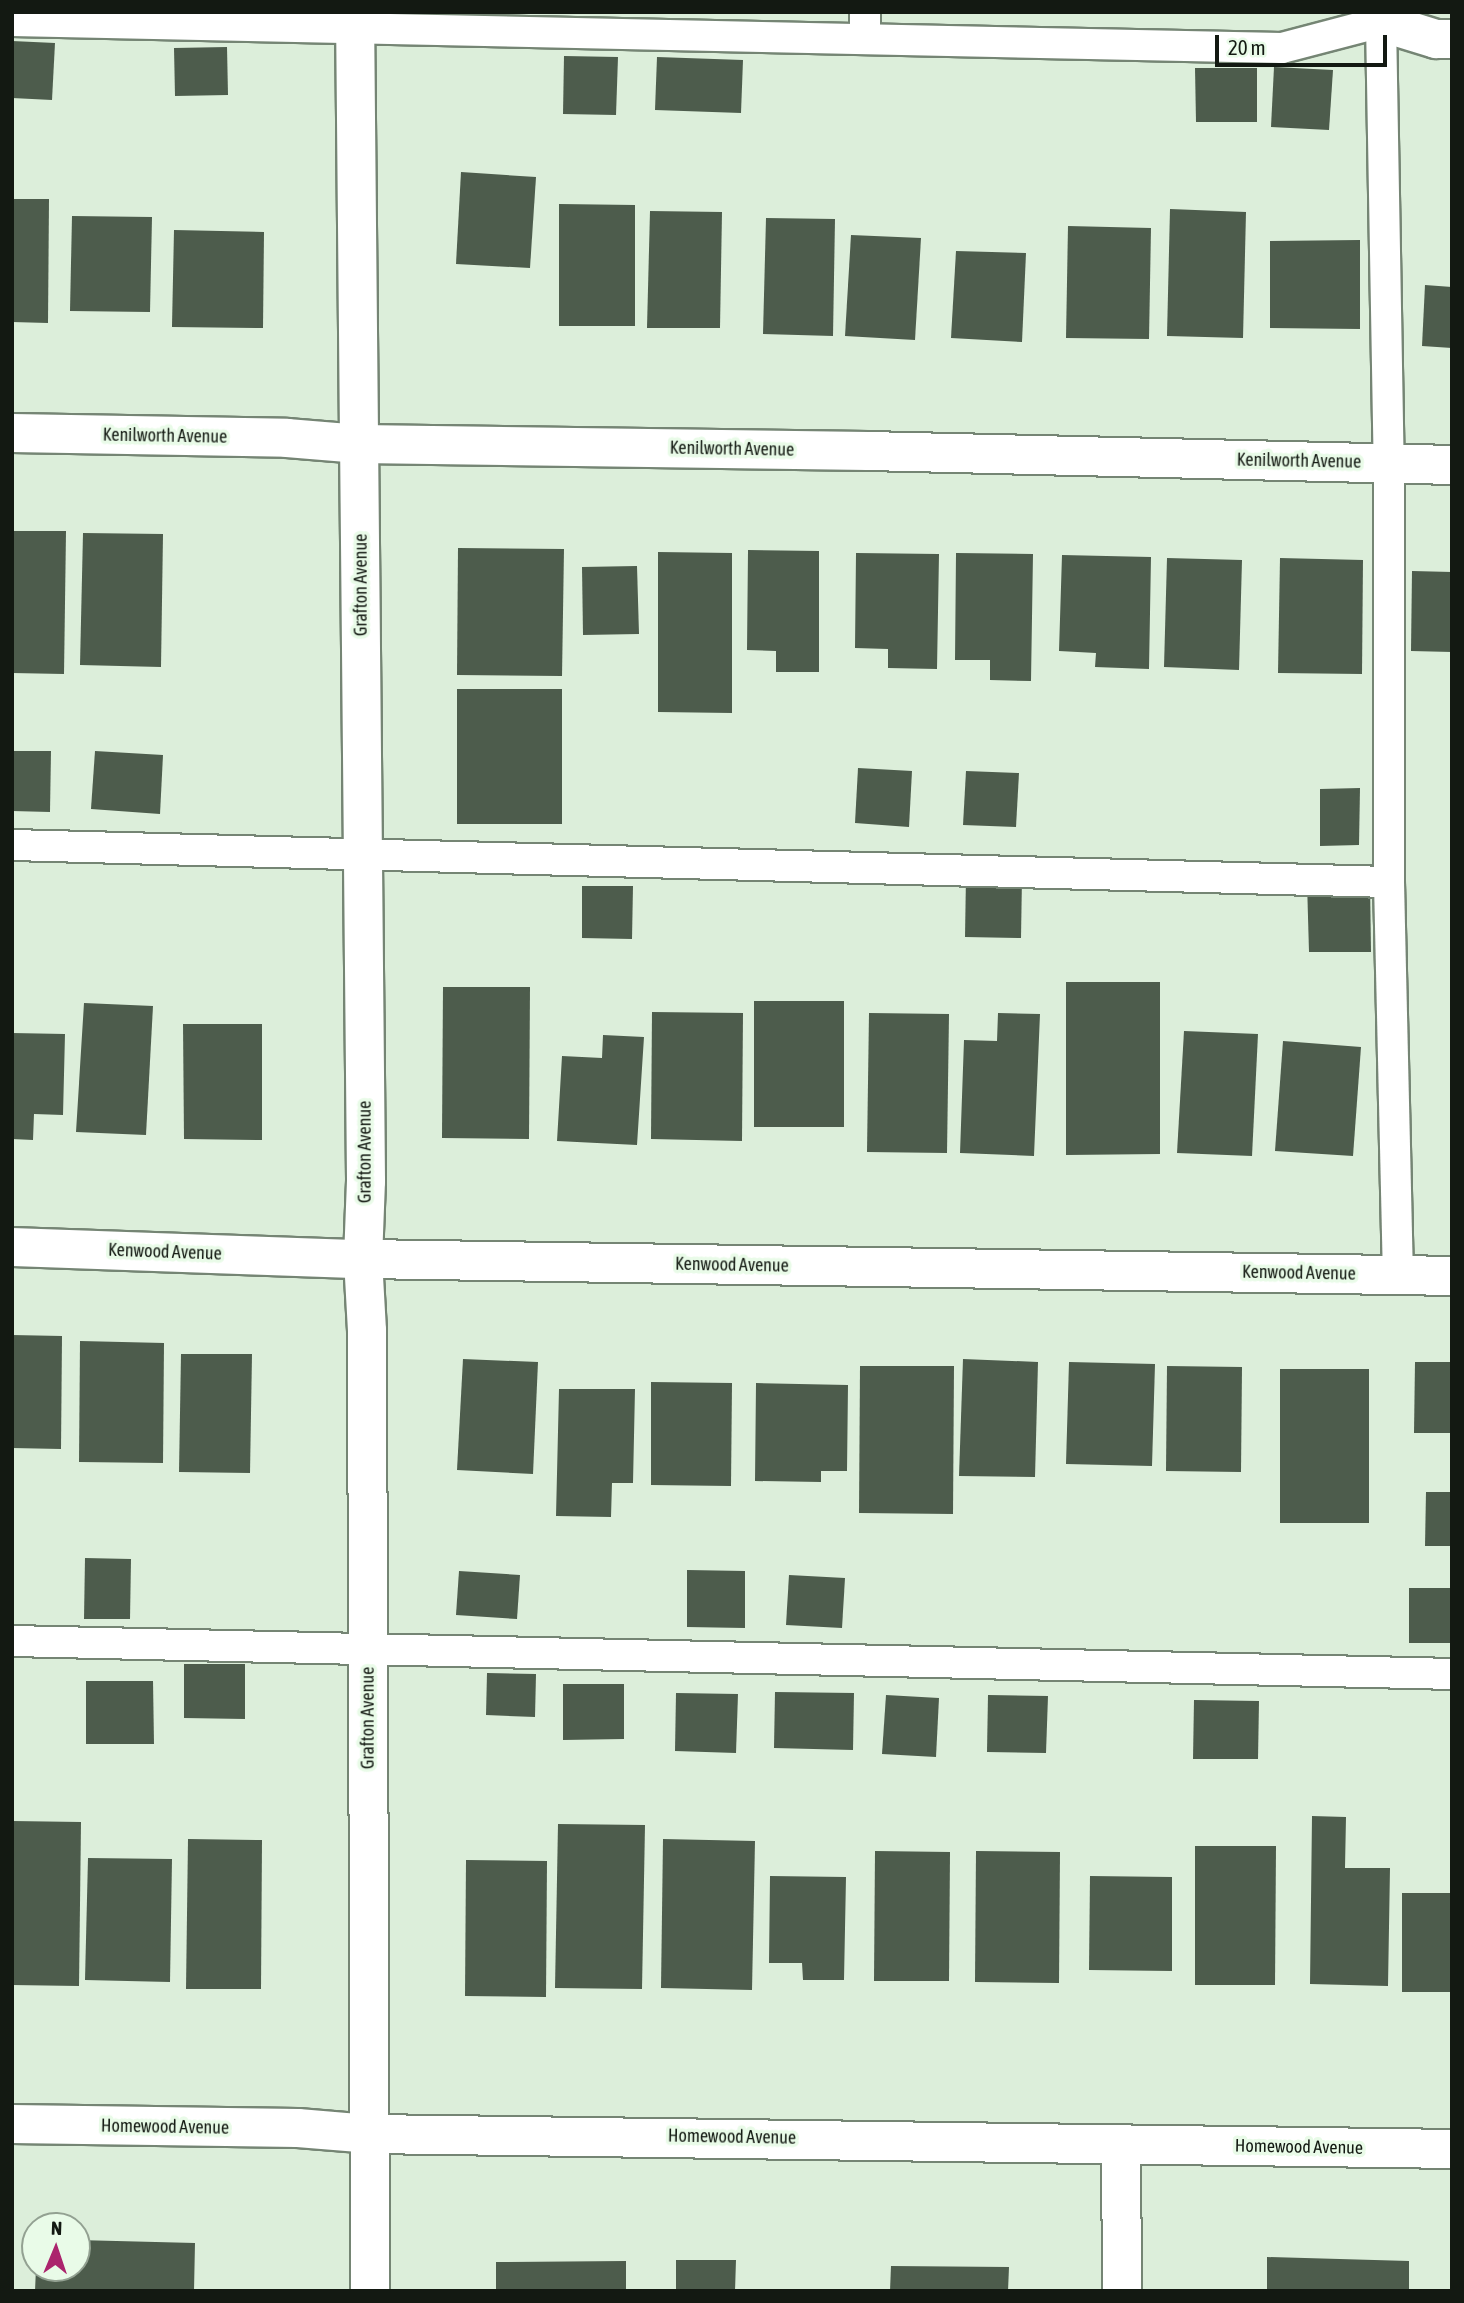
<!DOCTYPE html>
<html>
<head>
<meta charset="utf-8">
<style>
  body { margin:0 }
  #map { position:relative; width:1464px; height:2303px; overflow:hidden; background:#dceeda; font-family:"Asap Condensed",sans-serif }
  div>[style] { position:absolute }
  .building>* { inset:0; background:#4d5c4c }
  .roads { filter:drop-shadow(2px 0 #758574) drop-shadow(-2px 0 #758574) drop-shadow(0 2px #758574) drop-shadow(0 -2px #758574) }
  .service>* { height:30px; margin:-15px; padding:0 15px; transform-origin:15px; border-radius:15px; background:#fff }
  .minor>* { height:38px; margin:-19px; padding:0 19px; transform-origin:19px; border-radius:19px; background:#fff }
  span { translate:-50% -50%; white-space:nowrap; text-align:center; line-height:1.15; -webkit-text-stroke:7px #e9fbe8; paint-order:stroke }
  .street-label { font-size:18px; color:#131912 }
  .frame { position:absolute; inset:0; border:14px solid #131912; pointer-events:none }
  .north { position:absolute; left:21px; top:2212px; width:70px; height:70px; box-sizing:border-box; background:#e9fbe8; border:2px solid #93a192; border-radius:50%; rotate:2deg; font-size:19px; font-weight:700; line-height:28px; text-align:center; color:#131912 }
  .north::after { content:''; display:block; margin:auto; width:24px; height:32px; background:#ab256d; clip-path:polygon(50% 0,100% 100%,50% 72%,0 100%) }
  .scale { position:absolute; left:1215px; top:35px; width:172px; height:32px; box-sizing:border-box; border:4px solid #131912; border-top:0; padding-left:9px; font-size:21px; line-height:24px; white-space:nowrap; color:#131912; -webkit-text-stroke:5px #e9fbe8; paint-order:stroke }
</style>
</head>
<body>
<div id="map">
  <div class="building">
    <div style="clip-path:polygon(12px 41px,55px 43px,52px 100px,12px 98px)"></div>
    <div style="clip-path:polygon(227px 47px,228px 95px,175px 96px,174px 48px)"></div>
    <div style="clip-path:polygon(564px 56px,618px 57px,616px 115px,563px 114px)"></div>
    <div style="clip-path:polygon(657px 57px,743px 60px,741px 113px,655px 110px)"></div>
    <div style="clip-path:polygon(1274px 67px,1333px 70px,1329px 130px,1271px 127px)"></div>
    <div style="clip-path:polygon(1195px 68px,1257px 68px,1257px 122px,1196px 122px)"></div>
    <div style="clip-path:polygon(461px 172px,536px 177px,530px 268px,456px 264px)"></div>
    <div style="clip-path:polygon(12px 199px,49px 199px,48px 323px,12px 322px)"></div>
    <div style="clip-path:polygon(559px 204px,635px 205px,635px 326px,559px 326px)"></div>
    <div style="clip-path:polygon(1170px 209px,1246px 212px,1243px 338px,1167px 336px)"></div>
    <div style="clip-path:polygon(650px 211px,722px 212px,720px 328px,647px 328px)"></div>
    <div style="clip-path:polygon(72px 216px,152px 217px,150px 312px,70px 311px)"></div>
    <div style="clip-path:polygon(766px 218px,835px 219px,833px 336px,763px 334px)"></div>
    <div style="clip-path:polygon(1068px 226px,1151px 228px,1149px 339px,1066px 338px)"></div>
    <div style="clip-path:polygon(174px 230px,264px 232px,263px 328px,172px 327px)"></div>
    <div style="clip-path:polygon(851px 235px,921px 238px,915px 340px,845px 336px)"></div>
    <div style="clip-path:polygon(1360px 240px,1360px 329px,1270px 328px,1270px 241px)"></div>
    <div style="clip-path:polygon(956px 251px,1026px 253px,1022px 342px,951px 338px)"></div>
    <div style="clip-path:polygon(1425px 285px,1452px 287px,1452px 348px,1422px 346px)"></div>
    <div style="clip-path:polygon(12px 531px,66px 531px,64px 674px,12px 673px)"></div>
    <div style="clip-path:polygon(83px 533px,163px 534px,161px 667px,80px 665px)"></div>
    <div style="clip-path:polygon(458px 548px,564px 549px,562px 676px,457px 675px)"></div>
    <div style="clip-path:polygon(748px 550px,819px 551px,819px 672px,776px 672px,776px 651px,747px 650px)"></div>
    <div style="clip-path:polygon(658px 552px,732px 553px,732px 713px,658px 712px)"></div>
    <div style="clip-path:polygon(856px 553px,939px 554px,937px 669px,888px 668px,888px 649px,855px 648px)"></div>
    <div style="clip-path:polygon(956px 553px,1033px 554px,1031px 681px,990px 680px,990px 660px,955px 660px)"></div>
    <div style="clip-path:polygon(1062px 555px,1151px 557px,1149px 669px,1095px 667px,1096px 653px,1059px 651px)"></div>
    <div style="clip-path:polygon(1167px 558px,1242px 560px,1239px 670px,1164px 667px)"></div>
    <div style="clip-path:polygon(1280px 558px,1363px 560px,1362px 674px,1278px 673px)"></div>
    <div style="clip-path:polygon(637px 566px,639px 634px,583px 635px,582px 567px)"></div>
    <div style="clip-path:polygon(1412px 571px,1452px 572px,1452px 652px,1411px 651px)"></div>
    <div style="clip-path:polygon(457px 689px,562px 689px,562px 824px,457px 824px)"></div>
    <div style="clip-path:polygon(12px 751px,51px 751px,50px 812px,12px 811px)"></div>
    <div style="clip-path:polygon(95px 751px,163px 755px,160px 814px,91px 809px)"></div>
    <div style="clip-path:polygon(858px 768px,912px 771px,909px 827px,855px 823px)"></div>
    <div style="clip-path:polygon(966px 771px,1019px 773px,1016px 827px,963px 825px)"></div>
    <div style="clip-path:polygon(1360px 788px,1359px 845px,1320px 846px,1320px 789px)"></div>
    <div style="clip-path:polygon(966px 876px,1022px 877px,1021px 938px,965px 937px)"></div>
    <div style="clip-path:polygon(1307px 882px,1370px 882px,1371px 952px,1309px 952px)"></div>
    <div style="clip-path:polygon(582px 886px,633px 886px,632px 939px,582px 938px)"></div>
    <div style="clip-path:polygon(1066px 982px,1160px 982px,1160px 1154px,1066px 1155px)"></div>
    <div style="clip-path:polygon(443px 987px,530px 987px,529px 1139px,442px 1138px)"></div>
    <div style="clip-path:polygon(754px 1001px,844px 1001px,844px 1127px,754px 1127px)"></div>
    <div style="clip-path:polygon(84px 1003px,153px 1006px,146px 1135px,76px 1132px)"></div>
    <div style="clip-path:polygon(652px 1012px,743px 1013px,742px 1141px,651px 1139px)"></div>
    <div style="clip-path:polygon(869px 1013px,949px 1014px,947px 1153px,867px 1152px)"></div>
    <div style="clip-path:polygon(998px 1013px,1040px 1014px,1034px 1156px,960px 1153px,964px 1040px,997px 1041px)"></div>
    <div style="clip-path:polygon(183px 1024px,262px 1024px,262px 1140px,184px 1139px)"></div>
    <div style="clip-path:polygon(1184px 1031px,1258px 1034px,1252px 1156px,1177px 1153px)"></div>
    <div style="clip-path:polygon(12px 1033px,65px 1034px,63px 1115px,34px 1114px,33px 1140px,12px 1139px)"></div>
    <div style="clip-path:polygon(603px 1035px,644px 1037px,637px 1145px,557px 1141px,562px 1056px,602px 1058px)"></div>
    <div style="clip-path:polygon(1283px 1041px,1361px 1047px,1353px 1156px,1275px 1151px)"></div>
    <div style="clip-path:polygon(12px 1335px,62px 1336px,61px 1449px,12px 1448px)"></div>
    <div style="clip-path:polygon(80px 1341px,164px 1343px,163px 1463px,79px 1462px)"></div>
    <div style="clip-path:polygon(181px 1354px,252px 1354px,250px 1473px,179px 1472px)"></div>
    <div style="clip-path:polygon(463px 1359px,538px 1362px,533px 1474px,457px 1470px)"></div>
    <div style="clip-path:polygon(963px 1359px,1038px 1362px,1035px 1477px,959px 1476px)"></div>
    <div style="clip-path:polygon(1069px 1362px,1155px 1364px,1152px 1466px,1066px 1464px)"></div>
    <div style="clip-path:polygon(1415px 1362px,1452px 1362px,1452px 1433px,1414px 1433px)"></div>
    <div style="clip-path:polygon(860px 1366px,954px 1366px,953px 1514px,859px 1513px)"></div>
    <div style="clip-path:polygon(1167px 1366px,1242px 1367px,1241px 1472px,1166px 1471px)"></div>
    <div style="clip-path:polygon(1280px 1369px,1369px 1369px,1369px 1523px,1280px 1523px)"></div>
    <div style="clip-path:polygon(651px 1382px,732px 1383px,731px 1486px,651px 1485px)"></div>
    <div style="clip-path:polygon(756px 1383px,848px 1385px,847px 1471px,821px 1471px,821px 1482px,755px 1481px)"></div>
    <div style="clip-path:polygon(559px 1389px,635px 1389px,633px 1483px,612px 1483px,611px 1517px,556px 1516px)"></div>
    <div style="clip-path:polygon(1426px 1492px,1452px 1492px,1452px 1546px,1425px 1546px)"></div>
    <div style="clip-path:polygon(85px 1558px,131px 1559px,130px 1619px,84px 1619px)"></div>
    <div style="clip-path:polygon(687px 1570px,745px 1571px,745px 1628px,687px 1627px)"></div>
    <div style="clip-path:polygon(459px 1571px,520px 1575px,517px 1619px,456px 1615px)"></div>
    <div style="clip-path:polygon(789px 1575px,845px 1578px,842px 1628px,786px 1625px)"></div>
    <div style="clip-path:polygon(1409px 1588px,1452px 1588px,1452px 1643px,1409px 1643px)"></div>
    <div style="clip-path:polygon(184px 1664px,245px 1664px,245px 1719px,184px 1718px)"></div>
    <div style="clip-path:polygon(487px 1673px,536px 1674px,535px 1717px,486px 1715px)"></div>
    <div style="clip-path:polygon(86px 1681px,153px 1681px,154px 1744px,86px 1744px)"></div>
    <div style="clip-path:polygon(563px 1684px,624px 1684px,624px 1739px,563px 1740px)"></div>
    <div style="clip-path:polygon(775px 1692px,854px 1693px,853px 1750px,774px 1748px)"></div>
    <div style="clip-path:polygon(676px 1693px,738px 1694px,736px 1753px,675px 1751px)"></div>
    <div style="clip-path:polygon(886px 1695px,939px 1698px,936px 1757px,882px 1754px)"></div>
    <div style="clip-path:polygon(988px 1695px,1048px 1696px,1046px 1753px,987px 1752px)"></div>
    <div style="clip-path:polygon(1194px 1700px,1259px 1701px,1258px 1759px,1193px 1759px)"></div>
    <div style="clip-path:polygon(1312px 1816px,1346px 1817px,1345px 1868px,1390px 1868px,1388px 1986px,1310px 1984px)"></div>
    <div style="clip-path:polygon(12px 1821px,81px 1822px,79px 1986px,12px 1985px)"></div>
    <div style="clip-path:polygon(558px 1824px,645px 1825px,642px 1989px,555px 1988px)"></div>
    <div style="clip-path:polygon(188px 1839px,262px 1840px,261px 1989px,186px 1989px)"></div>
    <div style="clip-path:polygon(663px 1839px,755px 1841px,752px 1990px,661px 1988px)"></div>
    <div style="clip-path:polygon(1195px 1846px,1276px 1846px,1275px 1985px,1195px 1985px)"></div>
    <div style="clip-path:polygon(875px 1851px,950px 1852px,949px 1981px,874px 1981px)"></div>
    <div style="clip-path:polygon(976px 1851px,1060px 1852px,1059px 1983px,975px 1982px)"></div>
    <div style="clip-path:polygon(88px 1858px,172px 1859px,170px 1982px,85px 1980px)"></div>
    <div style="clip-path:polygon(466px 1860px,547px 1861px,546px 1997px,465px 1996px)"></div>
    <div style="clip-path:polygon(770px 1876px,846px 1877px,844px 1980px,803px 1980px,802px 1963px,769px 1963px)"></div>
    <div style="clip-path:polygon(1090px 1876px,1172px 1877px,1172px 1971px,1089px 1970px)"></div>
    <div style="clip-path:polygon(1402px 1893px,1452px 1893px,1452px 1992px,1402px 1992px)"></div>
    <div style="clip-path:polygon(77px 2240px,195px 2243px,194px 2291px,35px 2291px,36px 2268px,77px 2268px)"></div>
    <div style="clip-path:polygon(1267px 2257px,1409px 2261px,1409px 2291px,1267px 2291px)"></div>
    <div style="clip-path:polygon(676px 2260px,736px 2260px,735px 2291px,676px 2291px)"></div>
    <div style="clip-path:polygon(626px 2261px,626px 2291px,496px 2291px,496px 2262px)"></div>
    <div style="clip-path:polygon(891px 2266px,1009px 2267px,1008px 2291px,890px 2291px)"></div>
  </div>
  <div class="roads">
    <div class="service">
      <div style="left:865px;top:12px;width:27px;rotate:90deg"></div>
      <div style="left:12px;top:21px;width:1270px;rotate:1.22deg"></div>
      <div style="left:1282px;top:48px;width:102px;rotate:-14.7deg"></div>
      <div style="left:1381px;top:22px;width:442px;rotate:89deg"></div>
      <div style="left:1389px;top:464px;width:418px;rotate:90deg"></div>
      <div style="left:1389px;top:882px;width:393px;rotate:88.7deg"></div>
      <div style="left:12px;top:845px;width:1377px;rotate:1.54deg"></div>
      <div style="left:12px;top:1641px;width:1440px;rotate:1.31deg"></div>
    </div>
    <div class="minor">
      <div style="left:355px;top:12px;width:1169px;rotate:89.46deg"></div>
      <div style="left:366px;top:1181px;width:78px;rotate:92.2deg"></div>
      <div style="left:363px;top:1259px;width:72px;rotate:86.8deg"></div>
      <div style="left:367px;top:1331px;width:960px;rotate:89.82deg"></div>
      <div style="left:1377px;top:12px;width:11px;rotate:68deg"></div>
      <div style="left:1381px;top:22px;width:58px;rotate:17.2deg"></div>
      <div style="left:1436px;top:39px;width:16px"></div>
      <div style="left:12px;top:433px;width:275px;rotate:1deg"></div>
      <div style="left:287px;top:438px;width:73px;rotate:4.7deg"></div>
      <div style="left:360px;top:444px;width:508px;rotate:0.79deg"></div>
      <div style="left:868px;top:451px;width:584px;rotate:1.37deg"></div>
      <div style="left:12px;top:1247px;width:351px;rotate:2deg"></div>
      <div style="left:363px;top:1259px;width:1089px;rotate:0.89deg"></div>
      <div style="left:12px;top:2124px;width:286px;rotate:0.8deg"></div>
      <div style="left:298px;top:2128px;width:71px;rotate:4.8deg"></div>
      <div style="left:369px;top:2134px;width:1083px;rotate:0.79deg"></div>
      <div style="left:1121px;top:2145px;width:146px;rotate:89.6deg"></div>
    </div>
  </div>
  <div class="street-label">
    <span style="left:165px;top:436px;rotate:1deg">Kenilworth Avenue</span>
    <span style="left:732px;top:449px;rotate:1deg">Kenilworth Avenue</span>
    <span style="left:1299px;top:461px;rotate:1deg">Kenilworth Avenue</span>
    <span style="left:361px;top:585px;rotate:-90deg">Grafton Avenue</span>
    <span style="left:365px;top:1152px;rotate:-90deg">Grafton Avenue</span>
    <span style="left:165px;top:1252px;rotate:2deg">Kenwood Avenue</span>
    <span style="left:732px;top:1265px;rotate:1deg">Kenwood Avenue</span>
    <span style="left:1299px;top:1273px;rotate:1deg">Kenwood Avenue</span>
    <span style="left:368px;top:1718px;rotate:-90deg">Grafton Avenue</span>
    <span style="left:165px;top:2127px;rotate:1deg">Homewood Avenue</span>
    <span style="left:732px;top:2137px;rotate:1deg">Homewood Avenue</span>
    <span style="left:1299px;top:2147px;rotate:1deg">Homewood Avenue</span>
  </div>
  <div class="frame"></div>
  <div class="north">N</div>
  <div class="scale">20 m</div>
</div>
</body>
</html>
